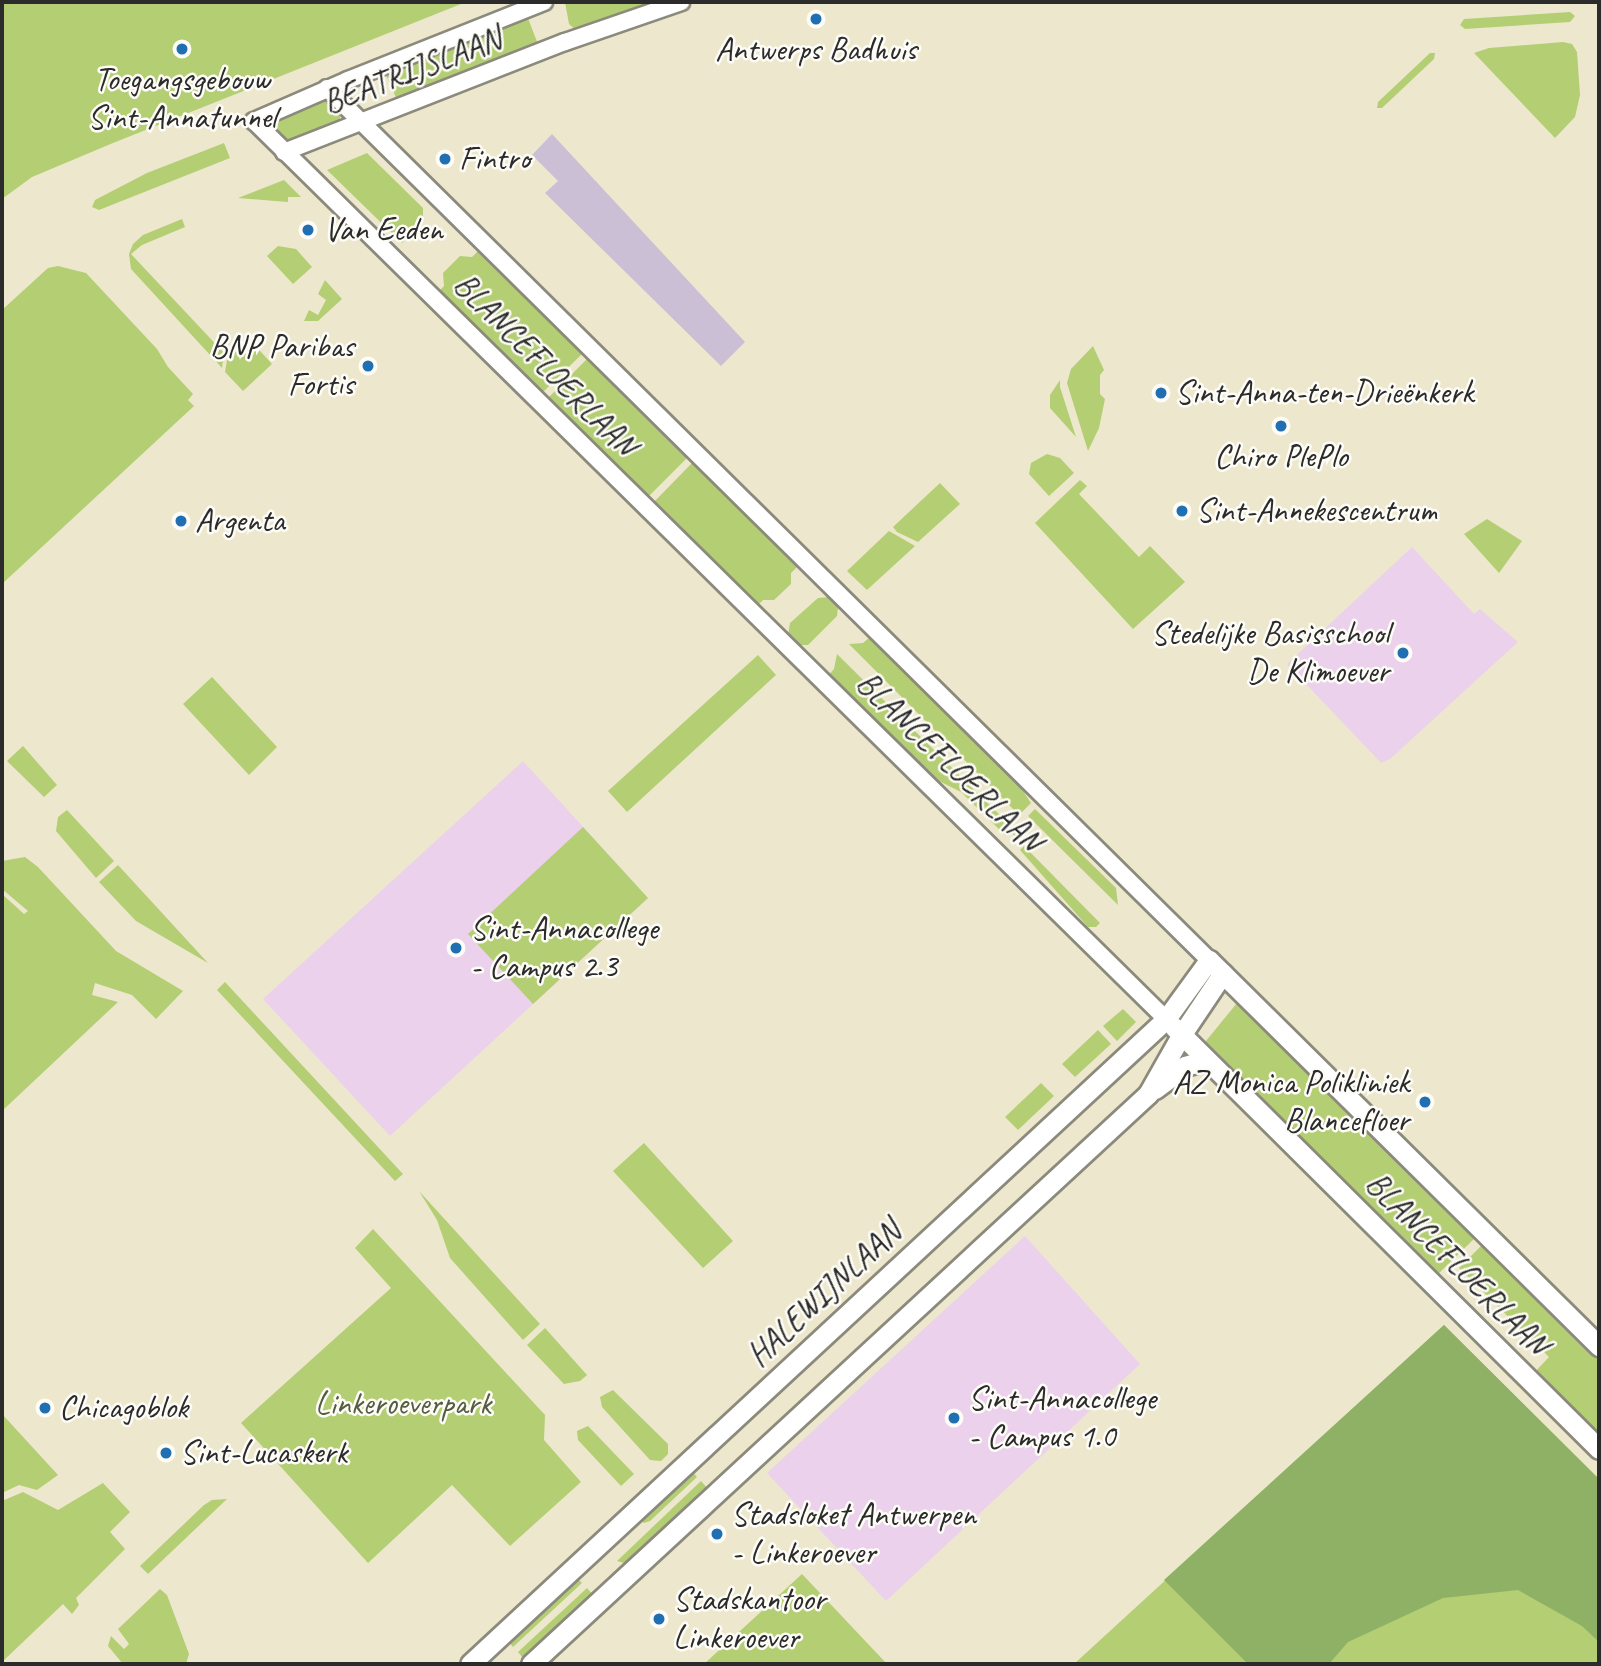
<!DOCTYPE html>
<html>
<head>
<meta charset="utf-8">
<style>
  body { margin:0 }
  #map { position:relative; width:1601px; height:1666px; overflow:hidden; background:#ede8cd; font-family:Caveat,sans-serif }
  div>[style] { position:absolute }
  .built>* { inset:0; background:#ebd1eb }
  .industrial>* { inset:0; background:#cbbfd5 }
  .green>* { inset:0; background:#b3ce73 }
  .forest>* { inset:0; background:#8eb165 }
  .roads { filter:drop-shadow(2px 0 #8c8a7c) drop-shadow(-2px 0 #8c8a7c) drop-shadow(0 2px #8c8a7c) drop-shadow(0 -2px #8c8a7c) }
  .minor>* { height:16px; margin:-8px; padding:0 8px; transform-origin:8px; border-radius:8px; background:#fff }
  .major>* { height:19px; margin:-9.5px; padding:0 9.5px; transform-origin:9.5px; border-radius:9.5px; background:#fff }
  .dots>* { width:19px; height:19px; translate:-50% -50%; box-sizing:border-box; border:4px solid #fdfcf7; border-radius:50% }
  span { translate:-50% -50%; white-space:nowrap; text-align:center; line-height:1.15; -webkit-text-stroke:5px #fdfcf7; paint-order:stroke }
  .poi-label { font-size:33px; color:#2b2b2b }
  .left { translate:0 -50%; text-align:left }
  .right { translate:-100% -50%; text-align:right }
  .street-label { font-size:33px; color:#2b2b2b }
  .park-label { font-size:33px; color:#545c41 }
  .frame { position:absolute; inset:0; border:4px solid #2b2b2b; pointer-events:none }
</style>
</head>
<body>
<div id="map">
  <div class="built">
    <div style="clip-path:polygon(1412px 547px,1474px 614px,1480px 609px,1518px 642px,1390px 759px,1381px 763px,1287px 664px)"></div>
    <div style="clip-path:polygon(523px 761px,648px 898px,390px 1136px,263px 999px)"></div>
    <div style="clip-path:polygon(1025px 1236px,1140px 1364px,886px 1601px,767px 1473px)"></div>
  </div>
  <div class="industrial">
    <div style="clip-path:polygon(552px 134px,745px 342px,721px 366px,545px 193px,558px 181px,532px 155px)"></div>
  </div>
  <div class="green">
    <div style="clip-path:polygon(2px 2px,466px 2px,113px 143px,32px 177px,2px 199px)"></div>
    <div style="clip-path:polygon(565px 2px,659px 2px,577px 31px,569px 24px)"></div>
    <div style="clip-path:polygon(1570px 12px,1575px 16px,1570px 22px,1465px 29px,1460px 25px,1464px 19px)"></div>
    <div style="clip-path:polygon(526px 13px,539px 47px,530px 50px,528px 46px,401px 96px,402px 101px,398px 102px,385px 73px)"></div>
    <div style="clip-path:polygon(1563px 42px,1572px 44px,1577px 52px,1580px 95px,1575px 117px,1555px 138px,1474px 53px,1489px 48px)"></div>
    <div style="clip-path:polygon(1430px 53px,1435px 53px,1434px 59px,1382px 108px,1377px 108px,1378px 102px)"></div>
    <div style="clip-path:polygon(319px 99px,329px 102px,340px 113px,340px 122px,291px 143px,274px 129px,276px 116px)"></div>
    <div style="clip-path:polygon(224px 143px,230px 158px,99px 210px,92px 207px,95px 200px,147px 173px)"></div>
    <div style="clip-path:polygon(367px 153px,423px 208px,423px 222px,402px 243px,327px 170px)"></div>
    <div style="clip-path:polygon(284px 180px,301px 197px,288px 197px,288px 202px,238px 198px)"></div>
    <div style="clip-path:polygon(182px 219px,185px 227px,142px 245px,131px 254px,224px 353px,222px 368px,131px 269px,129px 254px,133px 244px,143px 235px)"></div>
    <div style="clip-path:polygon(278px 246px,296px 249px,312px 267px,293px 284px,267px 256px)"></div>
    <div style="clip-path:polygon(479px 250px,583px 353px,541px 394px,438px 292px,444px 286px,443px 273px,460px 256px,472px 257px)"></div>
    <div style="clip-path:polygon(58px 266px,86px 273px,157px 349px,168px 367px,193px 394px,188px 400px,194px 406px,2px 584px,2px 310px,48px 268px)"></div>
    <div style="clip-path:polygon(325px 280px,342px 299px,318px 321px,304px 321px,309px 310px,318px 315px,326px 300px,318px 294px)"></div>
    <div style="clip-path:polygon(247px 341px,252px 342px,272px 364px,243px 391px,225px 372px,227px 360px)"></div>
    <div style="clip-path:polygon(1093px 346px,1104px 370px,1100px 375px,1100px 394px,1105px 399px,1099px 428px,1088px 451px,1067px 383px,1071px 369px)"></div>
    <div style="clip-path:polygon(589px 357px,688px 457px,646px 499px,546px 400px)"></div>
    <div style="clip-path:polygon(1060px 380px,1060px 387px,1076px 437px,1050px 408px,1050px 395px)"></div>
    <div style="clip-path:polygon(1047px 454px,1060px 458px,1074px 473px,1049px 496px,1029px 474px,1031px 463px)"></div>
    <div style="clip-path:polygon(693px 462px,798px 566px,791px 573px,791px 584px,774px 600px,763px 600px,756px 607px,652px 504px)"></div>
    <div style="clip-path:polygon(1080px 480px,1087px 486px,1079px 494px,1139px 557px,1150px 546px,1185px 582px,1133px 629px,1035px 523px)"></div>
    <div style="clip-path:polygon(940px 483px,960px 504px,918px 542px,897px 532px,893px 527px)"></div>
    <div style="clip-path:polygon(1487px 519px,1522px 541px,1499px 573px,1464px 534px)"></div>
    <div style="clip-path:polygon(889px 531px,915px 546px,867px 590px,847px 571px)"></div>
    <div style="clip-path:polygon(829px 597px,838px 607px,837px 616px,808px 645px,796px 645px,788px 635px,790px 623px,818px 598px)"></div>
    <div style="clip-path:polygon(870px 637px,1021px 788px,1031px 803px,1019px 815px,849px 644px,863px 643px)"></div>
    <div style="clip-path:polygon(837px 654px,1019px 834px,1016px 837px,1010px 832px,1006px 836px,961px 792px,925px 774px,827px 677px,834px 669px)"></div>
    <div style="clip-path:polygon(758px 655px,776px 675px,627px 812px,608px 791px)"></div>
    <div style="clip-path:polygon(212px 677px,277px 747px,249px 775px,183px 704px)"></div>
    <div style="clip-path:polygon(23px 746px,57px 785px,44px 797px,7px 761px)"></div>
    <div style="clip-path:polygon(1035px 809px,1116px 888px,1118px 905px,1028px 816px)"></div>
    <div style="clip-path:polygon(67px 810px,114px 861px,96px 878px,56px 831px,58px 817px)"></div>
    <div style="clip-path:polygon(583px 827px,648px 898px,533px 1004px,468px 934px)"></div>
    <div style="clip-path:polygon(1024px 846px,1100px 923px,1096px 927px,1088px 927px,1020px 850px)"></div>
    <div style="clip-path:polygon(25px 857px,38px 867px,116px 951px,183px 991px,156px 1019px,132px 995px,95px 983px,92px 995px,118px 1002px,2px 1111px,2px 894px,24px 914px,28px 911px,2px 889px,2px 861px)"></div>
    <div style="clip-path:polygon(118px 865px,208px 963px,136px 921px,99px 882px)"></div>
    <div style="clip-path:polygon(225px 982px,403px 1174px,395px 1181px,217px 990px)"></div>
    <div style="clip-path:polygon(1237px 1003px,1243px 1005px,1476px 1237px,1435px 1277px,1207px 1048px,1206px 1041px)"></div>
    <div style="clip-path:polygon(1123px 1009px,1136px 1022px,1117px 1041px,1103px 1026px)"></div>
    <div style="clip-path:polygon(1098px 1030px,1111px 1044px,1075px 1077px,1062px 1064px)"></div>
    <div style="clip-path:polygon(1041px 1083px,1054px 1096px,1018px 1130px,1005px 1117px)"></div>
    <div style="clip-path:polygon(644px 1143px,733px 1241px,703px 1268px,613px 1171px)"></div>
    <div style="clip-path:polygon(419px 1191px,540px 1324px,523px 1340px,450px 1258px,437px 1220px)"></div>
    <div style="clip-path:polygon(373px 1229px,545px 1415px,544px 1440px,581px 1482px,510px 1546px,452px 1485px,368px 1563px,241px 1423px,391px 1288px,355px 1248px)"></div>
    <div style="clip-path:polygon(1483px 1244px,1599px 1358px,1599px 1439px,1533px 1374px,1549px 1357px,1459px 1268px)"></div>
    <div style="clip-path:polygon(1444px 1325px,1599px 1479px,1599px 1664px,1074px 1664px)"></div>
    <div style="clip-path:polygon(545px 1328px,587px 1375px,580px 1381px,564px 1384px,527px 1345px)"></div>
    <div style="clip-path:polygon(613px 1390px,668px 1444px,668px 1454px,661px 1461px,650px 1460px,602px 1407px,600px 1397px)"></div>
    <div style="clip-path:polygon(2px 1414px,58px 1475px,37px 1490px,19px 1485px,2px 1493px)"></div>
    <div style="clip-path:polygon(588px 1426px,634px 1474px,621px 1486px,578px 1440px,577px 1431px)"></div>
    <div style="clip-path:polygon(690px 1469px,697px 1477px,650px 1521px,644px 1523px,637px 1518px)"></div>
    <div style="clip-path:polygon(701px 1481px,709px 1490px,627px 1564px,617px 1561px)"></div>
    <div style="clip-path:polygon(103px 1483px,130px 1512px,110px 1532px,125px 1549px,76px 1598px,79px 1605px,72px 1614px,63px 1604px,2px 1662px,2px 1501px,23px 1492px,58px 1510px)"></div>
    <div style="clip-path:polygon(227px 1499px,148px 1574px,140px 1566px,204px 1505px,212px 1500px)"></div>
    <div style="clip-path:polygon(802px 1574px,887px 1664px,704px 1664px)"></div>
    <div style="clip-path:polygon(575px 1576px,582px 1583px,513px 1647px,508px 1641px)"></div>
    <div style="clip-path:polygon(587px 1588px,594px 1596px,529px 1656px,523px 1658px,518px 1652px)"></div>
    <div style="clip-path:polygon(160px 1589px,167px 1595px,189px 1654px,186px 1664px,123px 1664px,108px 1646px,111px 1636px,124px 1649px,129px 1644px,118px 1629px)"></div>
  </div>
  <div class="forest">
    <div style="clip-path:polygon(1444px 1325px,1599px 1479px,1599px 1642px,1582px 1626px,1518px 1590px,1443px 1598px,1348px 1642px,1329px 1664px,1248px 1664px,1164px 1580px)"></div>
  </div>
  <div class="roads">
    <div class="minor">
      <div style="left:544px;top:2px;width:211px;rotate:158.3deg"></div>
      <div style="left:348px;top:80px;width:103px;rotate:156.4deg"></div>
      <div style="left:254px;top:121px;width:1280px;rotate:44.56deg"></div>
      <div style="left:327px;top:88px;width:1240px;rotate:44.67deg"></div>
      <div style="left:284px;top:152px;width:302px;rotate:-21.4deg"></div>
      <div style="left:565px;top:42px;width:123px;rotate:-19deg"></div>
    </div>
    <div class="major">
      <div style="left:1174px;top:1027px;width:599px;rotate:44.8deg"></div>
      <div style="left:1155px;top:1089px;width:38px;rotate:-37deg"></div>
      <div style="left:1185px;top:1066px;width:22px;rotate:-16deg"></div>
      <div style="left:470px;top:1664px;width:949px;rotate:-42.82deg"></div>
      <div style="left:1166px;top:1019px;width:73px;rotate:-53.9deg"></div>
      <div style="left:1209px;top:960px;width:549px;rotate:44.7deg"></div>
      <div style="left:531px;top:1664px;width:840px;rotate:-42.73deg"></div>
      <div style="left:1148px;top:1094px;width:69px;rotate:-60.5deg"></div>
      <div style="left:1182px;top:1034px;width:73px;rotate:-56.1deg"></div>
    </div>
  </div>
  <div class="dots">
    <div style="left:816px;top:19px;background:#1f6fb2"></div>
    <div style="left:182px;top:49px;background:#1f6fb2"></div>
    <div style="left:445px;top:159px;background:#1f6fb2"></div>
    <div style="left:308px;top:230px;background:#1f6fb2"></div>
    <div style="left:368px;top:366px;background:#1f6fb2"></div>
    <div style="left:1161px;top:393px;background:#1f6fb2"></div>
    <div style="left:1281px;top:426px;background:#1f6fb2"></div>
    <div style="left:1182px;top:511px;background:#1f6fb2"></div>
    <div style="left:181px;top:521px;background:#1f6fb2"></div>
    <div style="left:1403px;top:653px;background:#1f6fb2"></div>
    <div style="left:456px;top:948px;background:#1f6fb2"></div>
    <div style="left:1425px;top:1102px;background:#1f6fb2"></div>
    <div style="left:45px;top:1408px;background:#1f6fb2"></div>
    <div style="left:954px;top:1418px;background:#1f6fb2"></div>
    <div style="left:166px;top:1453px;background:#1f6fb2"></div>
    <div style="left:717px;top:1534px;background:#1f6fb2"></div>
    <div style="left:659px;top:1619px;background:#1f6fb2"></div>
  </div>
  <div class="poi-label">
    <span style="left:816px;top:50px">Antwerps Badhuis</span>
    <span style="left:182px;top:99px">Toegangsgebouw<br>Sint-Annatunnel</span>
    <span class="left" style="left:459px;top:159px">Fintro</span>
    <span class="left" style="left:324px;top:230px">Van Eeden</span>
    <span class="right" style="left:354px;top:366px">BNP Paribas<br>Fortis</span>
    <span class="left" style="left:1175px;top:393px">Sint-Anna-ten-Drieënkerk</span>
    <span style="left:1281px;top:457px">Chiro PlePlo</span>
    <span class="left" style="left:1196px;top:511px">Sint-Annekescentrum</span>
    <span class="left" style="left:195px;top:521px">Argenta</span>
    <span class="right" style="left:1389px;top:653px">Stedelijke Basisschool<br>De Klimoever</span>
    <span class="left" style="left:470px;top:948px">Sint-Annacollege<br>- Campus 2.3</span>
    <span class="right" style="left:1409px;top:1102px">AZ Monica Polikliniek<br>Blancefloer</span>
    <span class="left" style="left:968px;top:1418px">Sint-Annacollege<br>- Campus 1.0</span>
    <span class="left" style="left:59px;top:1408px">Chicagoblok</span>
    <span class="left" style="left:180px;top:1453px">Sint-Lucaskerk</span>
    <span class="left" style="left:731px;top:1534px">Stadsloket Antwerpen<br>- Linkeroever</span>
    <span class="left" style="left:673px;top:1619px">Stadskantoor<br>Linkeroever</span>
  </div>
  <div class="street-label">
    <span style="left:412px;top:71px;rotate:-21deg">BEATRIJSLAAN</span>
    <span style="left:545px;top:365px;rotate:45deg">BLANCEFLOERLAAN</span>
    <span style="left:949px;top:762px;rotate:44deg">BLANCEFLOERLAAN</span>
    <span style="left:1457px;top:1264px;rotate:45deg">BLANCEFLOERLAAN</span>
    <span style="left:824px;top:1294px;rotate:-43deg">HALEWIJNLAAN</span>
  </div>
  <div class="park-label">
    <span style="left:403px;top:1404px">Linkeroeverpark</span>
  </div>
  <div class="frame"></div>
</div>
</body>
</html>
